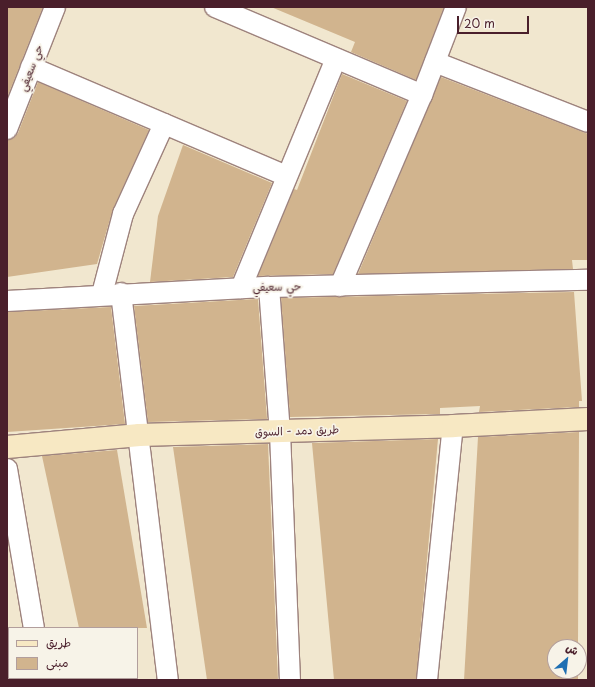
<!DOCTYPE html>
<html>
<head>
<meta charset="utf-8">
<style>
  body { margin:0 }
  #map { position:relative; width:595px; height:687px; overflow:hidden; background:#f1e7cf; font-family:"Playpen Sans","Playpen Sans Arabic",sans-serif }
  div>[style] { position:absolute }
  .building>* { inset:0; background:#d1b48e }
  .roads { filter:drop-shadow(1px 0 #9e837d) drop-shadow(-1px 0 #9e837d) drop-shadow(0 1px #9e837d) drop-shadow(0 -1px #9e837d) }
  .street>* { height:20px; margin:-10px; padding:0 10px; transform-origin:10px; border-radius:10px; background:#fff }
  .secondary>* { height:22px; margin:-11px; padding:0 11px; transform-origin:11px; border-radius:11px; background:#f7e8c3 }
  span { translate:-50% -50%; white-space:nowrap; text-align:center; line-height:1.15; -webkit-text-stroke:3.5px #f7f3e8; paint-order:stroke }
  .street-label { font-size:11px; color:#4a1f2b }
  .frame { position:absolute; inset:0; border:8px solid #4a1f2b; pointer-events:none }
  .legend { position:absolute; left:8px; top:627px; width:130px; height:52px; box-sizing:border-box; background:#f7f3e8; border:1px solid #b29e9c; margin:0; padding:5px 7px; list-style:none; font-size:12px; color:#4a1f2b }
  .legend li { display:flex; align-items:center; gap:8px; height:20px }
  .legend b { width:20px; border:1px solid #b29e9c }
  .north { position:absolute; left:547px; top:639px; width:40px; height:40px; box-sizing:border-box; background:#f7f3e8; border:1px solid #b29e9c; border-radius:50%; rotate:28deg; font-size:11px; font-weight:700; line-height:16px; text-align:center; color:#4a1f2b }
  .north::after { content:''; display:block; margin:auto; width:14px; height:18px; background:#1f6fb2; clip-path:polygon(50% 0,100% 100%,50% 72%,0 100%) }
  .scale { position:absolute; left:457px; top:16px; width:72px; height:18px; box-sizing:border-box; border:2px solid #4a1f2b; border-top:0; padding-left:5px; font-size:12px; line-height:14px; white-space:nowrap; color:#4a1f2b; -webkit-text-stroke:3px #f7f3e8; paint-order:stroke }
</style>
</head>
<body>
<div id="map">
  <div class="building">
    <div style="clip-path:polygon(7px 7px,43px 7px,7px 98px)"></div>
    <div style="clip-path:polygon(271px 7px,444px 7px,416px 80px,351px 52px,355px 42px)"></div>
    <div style="clip-path:polygon(342px 74px,407px 101px,333px 274px,258px 276px,294px 189px,297px 190px)"></div>
    <div style="clip-path:polygon(441px 77px,588px 134px,588px 260px,572px 260px,573px 269px,358px 274px)"></div>
    <div style="clip-path:polygon(38px 82px,149px 130px,113px 209px,97px 264px,7px 277px,7px 140px,14px 138px,18px 133px)"></div>
    <div style="clip-path:polygon(183px 145px,272px 183px,233px 277px,150px 282px,158px 216px)"></div>
    <div style="clip-path:polygon(574px 292px,582px 401px,579px 401px,579px 407px,479px 412px,480px 406px,440px 408px,440px 414px,290px 417px,281px 298px)"></div>
    <div style="clip-path:polygon(258px 299px,267px 419px,148px 422px,134px 306px)"></div>
    <div style="clip-path:polygon(111px 307px,125px 424px,7px 432px,7px 312px)"></div>
    <div style="clip-path:polygon(579px 432px,578px 647px,555px 647px,555px 671px,578px 671px,578px 680px,464px 680px,478px 437px)"></div>
    <div style="clip-path:polygon(438px 439px,416px 680px,334px 680px,312px 443px)"></div>
    <div style="clip-path:polygon(268px 444px,278px 680px,207px 680px,173px 447px)"></div>
    <div style="clip-path:polygon(117px 450px,147px 628px,79px 628px,42px 456px)"></div>
  </div>
  <div class="roads">
    <div class="street">
      <div style="left:215px;top:7px;width:225px;rotate:23deg"></div>
      <div style="left:435px;top:62px;width:164px;rotate:21.4deg"></div>
      <div style="left:31px;top:67px;width:277px;rotate:23.1deg"></div>
      <div style="left:7px;top:129px;width:131px;rotate:-68.5deg"></div>
      <div style="left:340px;top:286px;width:208px;rotate:-66.8deg"></div>
      <div style="left:422px;top:95px;width:94px;rotate:-68.9deg"></div>
      <div style="left:269px;top:287px;width:145px;rotate:85.7deg"></div>
      <div style="left:280px;top:432px;width:248px;rotate:87.7deg"></div>
      <div style="left:241px;top:288px;width:248px;rotate:-67.5deg"></div>
      <div style="left:121px;top:293px;width:390px;rotate:83.1deg"></div>
      <div style="left:102px;top:294px;width:83px;rotate:-75.3deg"></div>
      <div style="left:123px;top:214px;width:99px;rotate:-65.5deg"></div>
      <div style="left:7px;top:301px;width:262px;rotate:-3.1deg"></div>
      <div style="left:269px;top:287px;width:319px;rotate:-1.3deg"></div>
      <div style="left:7px;top:469px;width:161px;rotate:80.4deg"></div>
      <div style="left:44px;top:678px;width:2px;rotate:63deg"></div>
      <div style="left:427px;top:680px;width:255px;rotate:-84.2deg"></div>
    </div>
    <div class="secondary">
      <div style="left:7px;top:447px;width:133px;rotate:-5.2deg"></div>
      <div style="left:139px;top:435px;width:314px;rotate:-1.6deg"></div>
      <div style="left:453px;top:426px;width:135px;rotate:-3deg"></div>
    </div>
  </div>
  <div class="street-label">
    <span style="left:31px;top:68px;rotate:-69deg">حي سعيفي</span>
    <span style="left:277px;top:287px;rotate:-1deg">حي سعيفي</span>
    <span style="left:297px;top:431px;rotate:-2deg">طريق دمد - السوق</span>
  </div>
  <div class="frame"></div>
  <ul class="legend">
  <li><b style="height:5px;background:#f7e8c3"></b>طريق</li>
  <li><b style="height:11px;background:#d1b48e"></b>مبنى</li>
  </ul>
  <div class="north">ش</div>
  <div class="scale">20 m</div>
</div>
</body>
</html>
